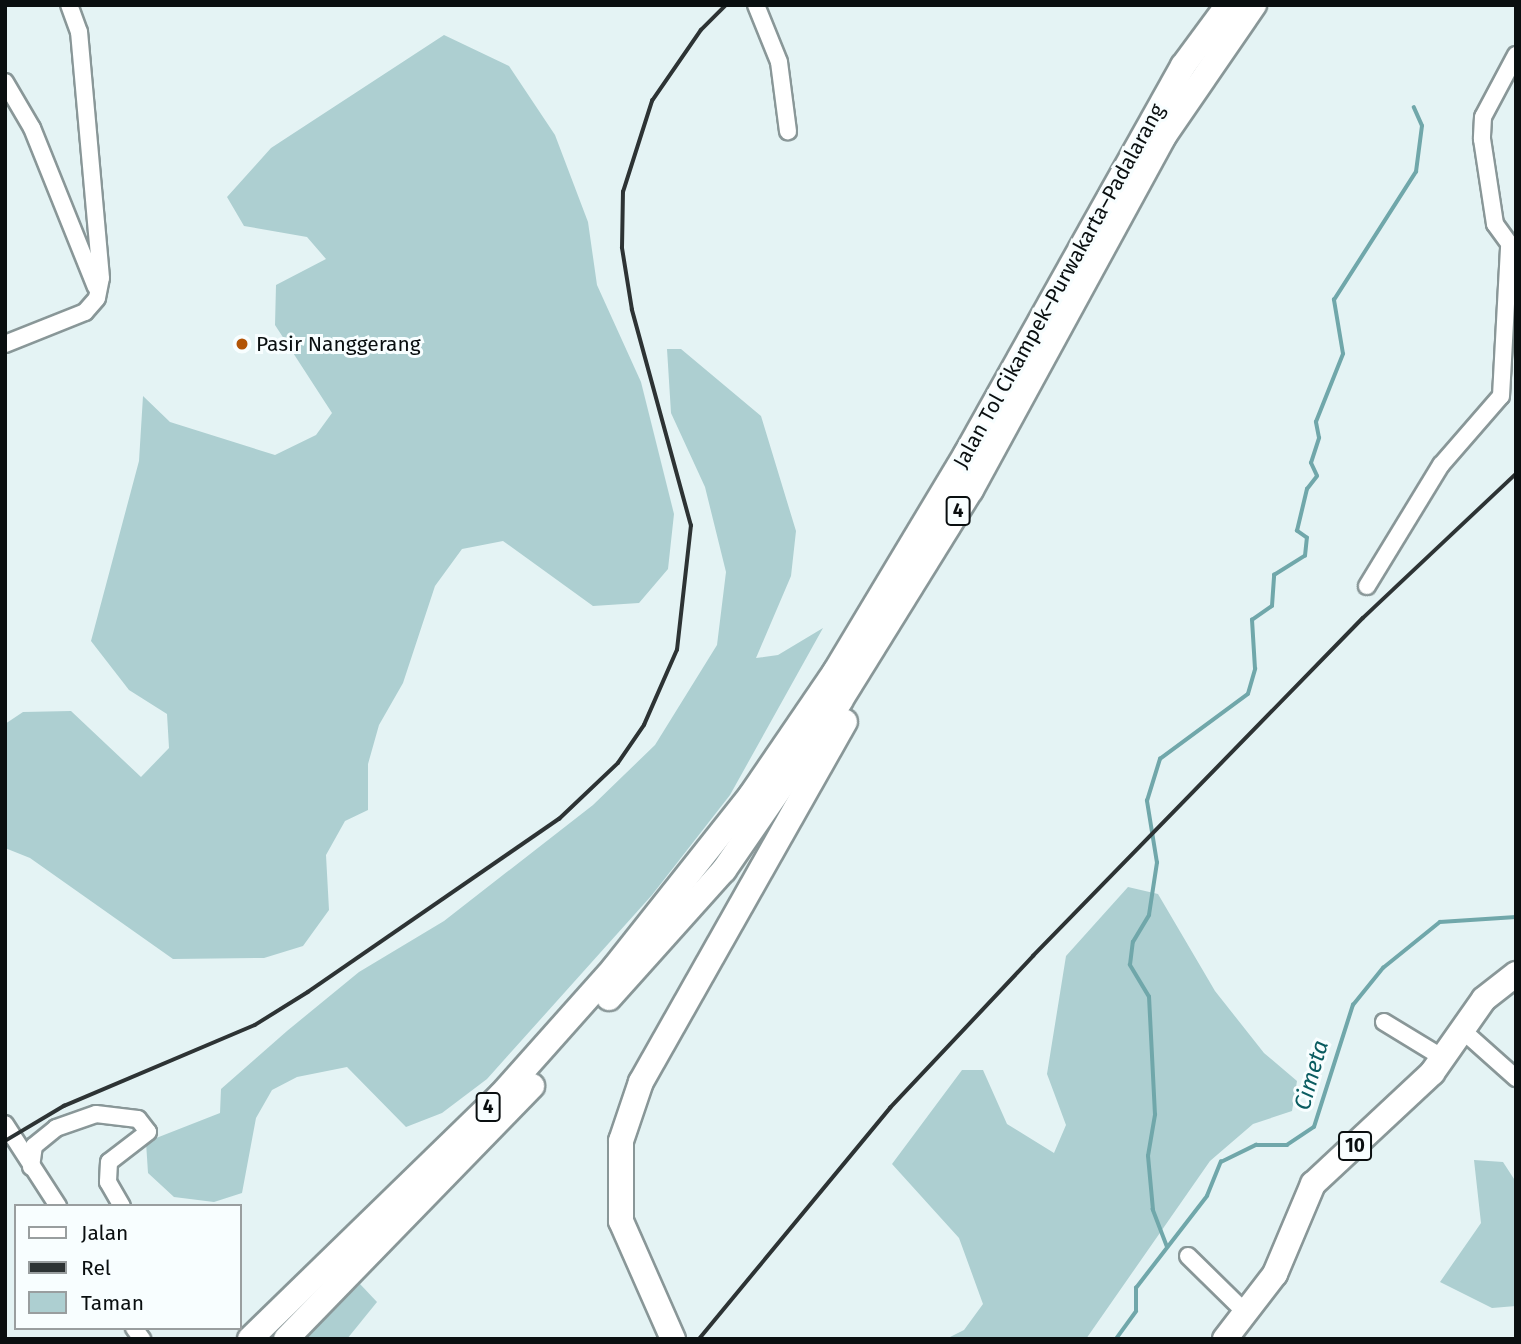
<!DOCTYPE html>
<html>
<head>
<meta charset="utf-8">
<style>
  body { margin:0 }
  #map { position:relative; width:1521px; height:1344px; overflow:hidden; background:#e4f3f4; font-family:"Fira Sans",sans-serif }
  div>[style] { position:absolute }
  .green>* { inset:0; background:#adcfd1 }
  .stream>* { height:3.5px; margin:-1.75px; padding:0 1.75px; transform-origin:1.75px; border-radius:1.75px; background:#70a7aa }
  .roads { filter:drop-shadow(2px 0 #899798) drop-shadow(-2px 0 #899798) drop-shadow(0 2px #899798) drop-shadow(0 -2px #899798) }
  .minor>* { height:16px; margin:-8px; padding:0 8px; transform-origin:8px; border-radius:8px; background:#fff }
  .highway>* { height:24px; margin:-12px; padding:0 12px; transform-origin:12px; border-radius:12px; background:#fff }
  .rail>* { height:3.5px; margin:-1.75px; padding:0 1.75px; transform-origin:1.75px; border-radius:1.75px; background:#2d3334 }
  .dots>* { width:19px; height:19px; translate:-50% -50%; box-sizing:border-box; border:4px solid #f8feff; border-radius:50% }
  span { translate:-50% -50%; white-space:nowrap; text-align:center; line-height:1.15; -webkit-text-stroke:6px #f8feff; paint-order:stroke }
  .shield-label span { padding:2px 5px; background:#f8feff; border:2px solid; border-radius:5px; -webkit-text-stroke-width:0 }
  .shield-label { font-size:19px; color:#0a0f10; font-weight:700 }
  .street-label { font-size:21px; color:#0a0f10 }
  .poi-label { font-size:21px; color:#0a0f10 }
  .left { translate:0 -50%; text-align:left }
  .water-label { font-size:23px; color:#0a5c60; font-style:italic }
  .frame { position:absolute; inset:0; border:7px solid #0a0f10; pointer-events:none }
  .legend { position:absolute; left:14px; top:1204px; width:228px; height:126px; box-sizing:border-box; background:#f8feff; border:2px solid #999e9f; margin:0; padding:9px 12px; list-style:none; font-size:21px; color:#0a0f10 }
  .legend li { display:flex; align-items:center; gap:14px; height:35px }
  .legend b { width:35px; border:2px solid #999e9f }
</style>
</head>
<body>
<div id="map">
  <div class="green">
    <div style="clip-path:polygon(444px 35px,509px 66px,555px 135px,588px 222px,597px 285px,641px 382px,674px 514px,668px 569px,639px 603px,593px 606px,503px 541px,462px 549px,435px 586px,403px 683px,379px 725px,368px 764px,368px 810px,345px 821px,326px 855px,329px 910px,303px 946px,264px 958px,173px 959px,30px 858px,5px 848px,5px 724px,23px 712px,71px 711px,141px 777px,169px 748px,167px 714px,129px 690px,91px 641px,139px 461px,143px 396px,170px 422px,275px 455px,316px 435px,332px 413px,275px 325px,276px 285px,326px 259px,307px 237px,244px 226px,227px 197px,271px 148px)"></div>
    <div style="clip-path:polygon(667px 349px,681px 349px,761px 416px,796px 531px,791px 576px,756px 658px,778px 655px,823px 628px,730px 795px,652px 895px,487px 1079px,442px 1113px,406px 1127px,347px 1067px,297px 1077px,272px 1090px,256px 1118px,242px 1193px,214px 1202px,174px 1197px,148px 1173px,146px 1142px,220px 1113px,221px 1089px,287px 1031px,359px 972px,444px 921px,593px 805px,655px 745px,717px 645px,726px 572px,705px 487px,671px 413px)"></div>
    <div style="clip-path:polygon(1128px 887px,1158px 894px,1215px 991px,1264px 1053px,1297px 1081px,1292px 1111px,1253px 1124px,1210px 1161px,1086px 1339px,946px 1339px,964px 1330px,983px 1304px,959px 1238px,892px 1164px,962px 1070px,983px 1070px,1007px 1124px,1054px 1153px,1066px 1125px,1047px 1074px,1066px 956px)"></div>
    <div style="clip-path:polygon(1474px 1160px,1503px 1162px,1516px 1182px,1516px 1306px,1492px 1308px,1440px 1282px,1481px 1223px)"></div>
    <div style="clip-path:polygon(360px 1284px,377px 1302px,347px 1339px,301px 1339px)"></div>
  </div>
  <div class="stream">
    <div style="left:1167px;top:1247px;width:40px;rotate:-111deg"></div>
    <div style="left:1153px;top:1210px;width:54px;rotate:-95.3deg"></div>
    <div style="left:1148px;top:1156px;width:42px;rotate:-80.3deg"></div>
    <div style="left:1155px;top:1115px;width:118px;rotate:-92.9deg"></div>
    <div style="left:1149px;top:997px;width:37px;rotate:-121deg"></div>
    <div style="left:1130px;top:965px;width:23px;rotate:-83deg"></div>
    <div style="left:1133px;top:942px;width:31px;rotate:-59deg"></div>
    <div style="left:1149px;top:915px;width:53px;rotate:-81.3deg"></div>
    <div style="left:1157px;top:863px;width:63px;rotate:-99.2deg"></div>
    <div style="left:1147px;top:801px;width:44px;rotate:-72.8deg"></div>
    <div style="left:1160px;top:759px;width:109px;rotate:-36.5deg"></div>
    <div style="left:1248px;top:694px;width:26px;rotate:-74deg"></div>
    <div style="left:1255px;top:669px;width:49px;rotate:-93.5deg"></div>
    <div style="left:1252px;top:620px;width:24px;rotate:-35deg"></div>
    <div style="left:1272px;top:606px;width:31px;rotate:-86deg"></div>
    <div style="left:1274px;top:575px;width:36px;rotate:-32deg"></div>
    <div style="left:1305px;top:556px;width:18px;rotate:-84deg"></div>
    <div style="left:1307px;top:538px;width:12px;rotate:-145deg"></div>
    <div style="left:1297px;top:531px;width:43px;rotate:-76.6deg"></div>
    <div style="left:1307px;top:489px;width:16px;rotate:-52deg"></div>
    <div style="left:1317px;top:476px;width:14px;rotate:-115deg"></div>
    <div style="left:1311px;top:463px;width:26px;rotate:-72deg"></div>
    <div style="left:1319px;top:438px;width:16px;rotate:-101deg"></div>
    <div style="left:1316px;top:422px;width:73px;rotate:-68.3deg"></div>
    <div style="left:1343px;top:354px;width:55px;rotate:-99.5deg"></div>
    <div style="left:1334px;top:300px;width:152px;rotate:-57.4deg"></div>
    <div style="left:1416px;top:172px;width:46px;rotate:-82.6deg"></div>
    <div style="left:1422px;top:126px;width:20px;rotate:-114deg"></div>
    <div style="left:1116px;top:1339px;width:34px;rotate:-54deg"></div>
    <div style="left:1136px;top:1311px;width:23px;rotate:-90deg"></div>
    <div style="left:1136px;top:1288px;width:116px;rotate:-52.3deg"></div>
    <div style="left:1207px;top:1196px;width:37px;rotate:-68deg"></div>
    <div style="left:1221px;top:1162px;width:39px;rotate:-26deg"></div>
    <div style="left:1256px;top:1145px;width:31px"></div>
    <div style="left:1287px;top:1145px;width:32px;rotate:-34deg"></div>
    <div style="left:1314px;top:1127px;width:128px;rotate:-72.3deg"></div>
    <div style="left:1353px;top:1005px;width:48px;rotate:-51deg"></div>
    <div style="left:1383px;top:968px;width:73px;rotate:-38.9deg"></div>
    <div style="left:1440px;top:922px;width:76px;rotate:-3.8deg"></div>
  </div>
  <div class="roads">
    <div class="minor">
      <div style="left:756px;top:5px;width:61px;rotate:68deg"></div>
      <div style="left:779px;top:62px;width:70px;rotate:82.6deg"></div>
      <div style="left:1516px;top:55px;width:70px;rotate:118deg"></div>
      <div style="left:1483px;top:117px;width:22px;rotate:93deg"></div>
      <div style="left:1482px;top:139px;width:86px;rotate:81.3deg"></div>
      <div style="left:1495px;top:224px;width:36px;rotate:54deg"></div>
      <div style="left:5px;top:82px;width:53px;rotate:59.6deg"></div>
      <div style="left:32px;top:128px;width:171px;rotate:68.1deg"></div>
      <div style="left:5px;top:344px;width:86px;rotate:-21.8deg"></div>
      <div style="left:85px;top:312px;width:18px;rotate:-49deg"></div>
      <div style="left:97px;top:298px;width:20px;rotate:-79deg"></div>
      <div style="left:101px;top:278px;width:247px;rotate:-95.1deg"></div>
      <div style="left:79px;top:32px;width:29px;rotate:-110deg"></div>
      <div style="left:1367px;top:586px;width:142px;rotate:-58.6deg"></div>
      <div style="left:1441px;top:465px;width:91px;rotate:-49deg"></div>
      <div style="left:1501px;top:396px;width:150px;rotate:-86.9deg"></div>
      <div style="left:1384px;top:1022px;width:69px;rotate:31.4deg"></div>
      <div style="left:1461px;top:1029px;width:74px;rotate:41.7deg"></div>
      <div style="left:5px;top:1124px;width:98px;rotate:57.1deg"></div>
      <div style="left:31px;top:1167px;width:21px;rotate:-82deg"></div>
      <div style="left:34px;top:1146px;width:28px;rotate:-39deg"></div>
      <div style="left:56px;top:1128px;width:42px;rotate:-19.3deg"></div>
      <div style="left:96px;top:1114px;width:42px;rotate:6.8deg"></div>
      <div style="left:138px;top:1119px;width:16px;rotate:52deg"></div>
      <div style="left:148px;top:1132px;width:49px;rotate:142.4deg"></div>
      <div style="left:109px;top:1162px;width:20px;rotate:93deg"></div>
      <div style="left:108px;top:1182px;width:28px;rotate:60deg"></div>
      <div style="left:1188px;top:1256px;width:81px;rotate:44.5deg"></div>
      <div style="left:134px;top:1328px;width:14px;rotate:54deg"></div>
    </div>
    <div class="highway">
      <div style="left:609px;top:998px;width:172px;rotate:-48.1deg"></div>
      <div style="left:724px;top:870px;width:205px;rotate:-55.5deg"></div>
      <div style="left:840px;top:701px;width:248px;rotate:-58.2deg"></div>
      <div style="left:971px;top:490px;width:403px;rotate:-61.4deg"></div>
      <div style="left:1164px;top:136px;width:159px;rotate:-55.5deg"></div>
      <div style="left:250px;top:1339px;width:350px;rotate:-44.2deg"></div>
      <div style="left:501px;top:1095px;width:170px;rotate:-48.3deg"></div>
      <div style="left:614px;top:968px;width:221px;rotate:-51.6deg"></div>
      <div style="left:751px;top:795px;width:149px;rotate:-55.7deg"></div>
      <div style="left:835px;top:672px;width:254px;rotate:-59deg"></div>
      <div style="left:966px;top:454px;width:445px;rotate:-60.8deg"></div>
      <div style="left:1183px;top:66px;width:76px;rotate:-53.6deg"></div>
      <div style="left:286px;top:1339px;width:353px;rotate:-45.8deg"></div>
      <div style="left:673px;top:1339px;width:129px;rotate:-113.8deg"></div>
      <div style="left:621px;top:1221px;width:80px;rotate:-90deg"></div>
      <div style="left:621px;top:1141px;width:62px;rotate:-71.3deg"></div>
      <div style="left:641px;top:1082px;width:414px;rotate:-60.5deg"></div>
      <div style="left:1225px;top:1339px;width:82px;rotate:-52.4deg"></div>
      <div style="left:1275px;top:1274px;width:98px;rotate:-67.1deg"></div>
      <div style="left:1313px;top:1184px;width:163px;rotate:-43deg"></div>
      <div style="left:1432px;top:1073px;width:90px;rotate:-54.9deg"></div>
      <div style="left:1484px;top:999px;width:41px;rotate:-38deg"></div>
    </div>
  </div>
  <div class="rail">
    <div style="left:5px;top:1141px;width:69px;rotate:-30.7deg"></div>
    <div style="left:64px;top:1106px;width:207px;rotate:-23deg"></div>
    <div style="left:255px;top:1025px;width:62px;rotate:-31.9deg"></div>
    <div style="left:308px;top:992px;width:305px;rotate:-34.6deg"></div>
    <div style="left:559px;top:819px;width:81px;rotate:-43.5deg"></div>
    <div style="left:618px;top:763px;width:46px;rotate:-55.6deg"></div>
    <div style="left:644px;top:725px;width:82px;rotate:-66.3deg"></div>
    <div style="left:677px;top:650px;width:125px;rotate:-83.6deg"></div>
    <div style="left:691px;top:526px;width:224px;rotate:-105.3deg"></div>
    <div style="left:632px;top:310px;width:63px;rotate:-99.2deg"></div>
    <div style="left:622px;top:248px;width:56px;rotate:-89deg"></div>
    <div style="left:623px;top:192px;width:96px;rotate:-72.3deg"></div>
    <div style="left:652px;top:101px;width:86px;rotate:-55.4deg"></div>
    <div style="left:701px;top:30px;width:35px;rotate:-45deg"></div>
    <div style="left:699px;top:1339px;width:300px;rotate:-50.4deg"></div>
    <div style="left:890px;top:1108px;width:209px;rotate:-46.7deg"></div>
    <div style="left:1033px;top:956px;width:472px;rotate:-45.7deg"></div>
    <div style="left:1363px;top:618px;width:210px;rotate:-43.3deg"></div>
  </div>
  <div class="dots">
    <div style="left:242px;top:344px;background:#b25406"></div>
  </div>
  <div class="shield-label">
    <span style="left:958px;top:511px">4</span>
    <span style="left:488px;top:1107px">4</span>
    <span style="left:1355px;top:1146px">10</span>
  </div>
  <div class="street-label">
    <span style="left:1059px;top:286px;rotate:-61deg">Jalan Tol Cikampek–Purwakarta–Padalarang</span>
  </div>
  <div class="poi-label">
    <span class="left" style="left:256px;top:344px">Pasir Nanggerang</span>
  </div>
  <div class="water-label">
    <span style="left:1311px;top:1075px;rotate:-74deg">Cimeta</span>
  </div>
  <div class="frame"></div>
  <ul class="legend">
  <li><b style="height:9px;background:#fff"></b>Jalan</li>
  <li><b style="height:9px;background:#2d3334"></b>Rel</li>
  <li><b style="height:19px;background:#adcfd1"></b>Taman</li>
  </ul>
</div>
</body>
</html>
